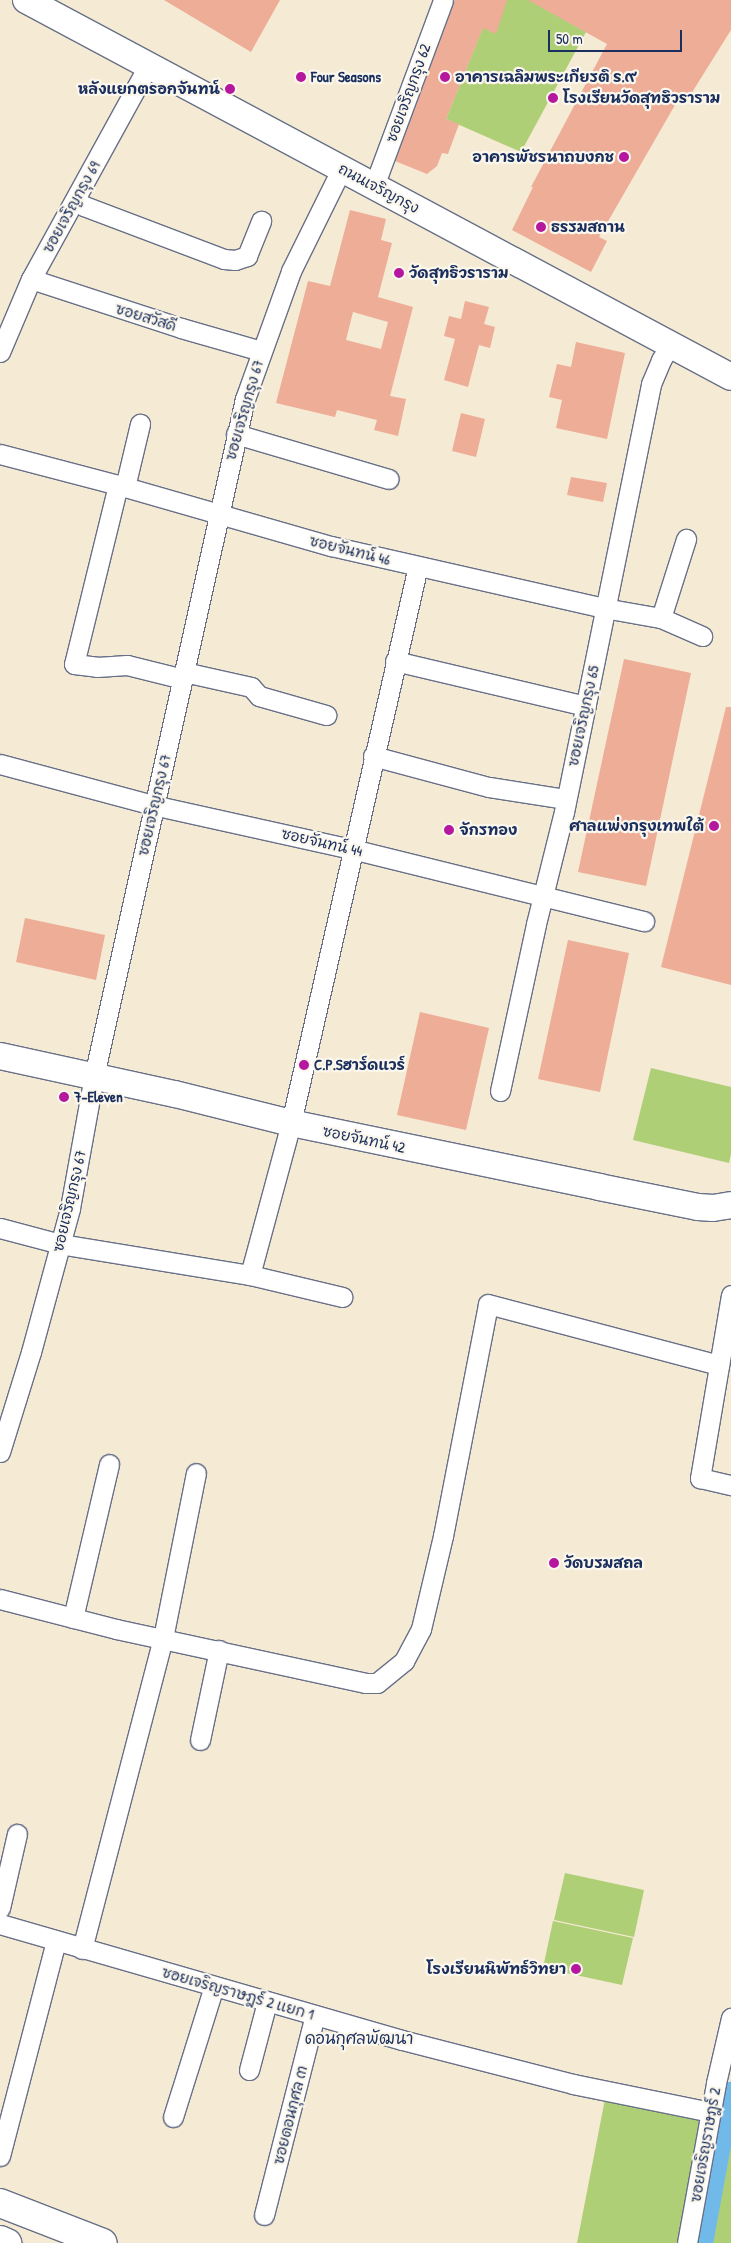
<!DOCTYPE html>
<html>
<head>
<meta charset="utf-8">
<style>
  body { margin:0 }
  #map { position:relative; width:731px; height:2243px; overflow:hidden; background:#f5ead4; font-family:"Patrick Hand","Playpen Sans Thai",sans-serif }
  div>[style] { position:absolute }
  .green>* { inset:0; background:#afcf77 }
  .canal>* { height:19px; margin:-9.5px; padding:0 9.5px; transform-origin:9.5px; border-radius:9.5px; background:#71b9e9 }
  .building>* { inset:0; background:#edad97 }
  .roads { filter:drop-shadow(1px 0 #677087) drop-shadow(-1px 0 #677087) drop-shadow(0 1px #677087) drop-shadow(0 -1px #677087) }
  .street>* { height:19px; margin:-9.5px; padding:0 9.5px; transform-origin:9.5px; border-radius:9.5px; background:#fff }
  .secondary>* { height:26px; margin:-13px; padding:0 13px; transform-origin:13px; border-radius:13px; background:#fff }
  .highway>* { height:28px; margin:-14px; padding:0 14px; transform-origin:14px; border-radius:14px; background:#fff }
  .dots>* { width:14px; height:14px; translate:-50% -50%; box-sizing:border-box; border:2px solid #fbf7ec; border-radius:50% }
  span { translate:-50% -50%; white-space:nowrap; text-align:center; line-height:1.15; -webkit-text-stroke:4.5px #fbf7ec; paint-order:stroke }
  .poi-label { font-size:15px; color:#1b2f5e; font-weight:700 }
  .left { translate:0 -50%; text-align:left }
  .right { translate:-100% -50%; text-align:right }
  .street-label { font-size:15px; color:#1b2f5e }
  .neighbourhood-label { font-size:16px; color:#1b2f5e }
  .scale { position:absolute; left:548px; top:30px; width:134px; height:22px; box-sizing:border-box; border:2px solid #1b2f5e; border-top:0; padding-left:6px; font-size:15px; line-height:18px; white-space:nowrap; color:#1b2f5e; -webkit-text-stroke:4px #fbf7ec; paint-order:stroke }
</style>
</head>
<body>
<div id="map">
  <div class="green">
    <div style="clip-path:polygon(494px 0,531px 0,586px 32px,521px 152px,446px 119px)"></div>
    <div style="clip-path:polygon(651px 1068px,731px 1087px,731px 1154px,729px 1163px,633px 1140px)"></div>
    <div style="clip-path:polygon(565px 1873px,644px 1890px,634px 1937px,554px 1920px)"></div>
    <div style="clip-path:polygon(553px 1921px,633px 1938px,622px 1985px,543px 1968px)"></div>
    <div style="clip-path:polygon(605px 2099px,731px 2117px,731px 2243px,577px 2243px)"></div>
  </div>
  <div class="canal">
    <div style="left:703px;top:2243px;width:155px;rotate:-79.6deg"></div>
  </div>
  <div class="building">
    <div style="clip-path:polygon(164px 0,280px 0,251px 52px)"></div>
    <div style="clip-path:polygon(455px 0,507px 0,496px 34px,483px 28px,446px 119px,459px 124px,448px 154px,442px 153px,437px 166px,427px 174px,395px 161px)"></div>
    <div style="clip-path:polygon(528px 0,731px 0,731px 30px,686px 102px,679px 98px,599px 237px,607px 241px,591px 272px,512px 230px,533px 187px,531px 187px,607px 44px)"></div>
    <div style="clip-path:polygon(evenodd,350px 210px,386px 219px,381px 240px,392px 243px,378px 297px,413px 307px,390px 396px,406px 399px,398px 436px,374px 430px,377px 420px,337px 410px,335px 417px,276px 403px,308px 281px,330px 286px,350px 210px,353px 312px,388px 322px,381px 349px,346px 340px,353px 312px)"></div>
    <div style="clip-path:polygon(465px 301px,489px 307px,484px 324px,495px 327px,490px 348px,479px 345px,468px 387px,444px 380px,455px 339px,444px 336px,449px 316px,461px 319px)"></div>
    <div style="clip-path:polygon(576px 342px,625px 353px,607px 439px,556px 428px,562px 400px,549px 397px,557px 364px,571px 367px)"></div>
    <div style="clip-path:polygon(461px 413px,485px 419px,476px 457px,452px 451px)"></div>
    <div style="clip-path:polygon(571px 477px,607px 483px,603px 502px,567px 495px)"></div>
    <div style="clip-path:polygon(624px 659px,691px 673px,646px 886px,578px 872px)"></div>
    <div style="clip-path:polygon(726px 707px,731px 707px,731px 985px,661px 967px)"></div>
    <div style="clip-path:polygon(25px 918px,105px 935px,96px 980px,16px 962px)"></div>
    <div style="clip-path:polygon(568px 940px,629px 953px,600px 1092px,538px 1079px)"></div>
    <div style="clip-path:polygon(420px 1012px,489px 1028px,466px 1130px,397px 1115px)"></div>
  </div>
  <div class="roads">
    <div class="street">
      <div style="left:374px;top:186px;width:198px;rotate:-69.6deg"></div>
      <div style="left:75px;top:200px;width:11px;rotate:34deg"></div>
      <div style="left:84px;top:206px;width:150px;rotate:20.7deg"></div>
      <div style="left:224px;top:259px;width:11px;rotate:5deg"></div>
      <div style="left:235px;top:260px;width:13px;rotate:-18deg"></div>
      <div style="left:247px;top:256px;width:38px;rotate:-68deg"></div>
      <div style="left:31px;top:279px;width:158px;rotate:18.1deg"></div>
      <div style="left:181px;top:328px;width:83px;rotate:16deg"></div>
      <div style="left:0;top:352px;width:79px;rotate:-67deg"></div>
      <div style="left:31px;top:279px;width:243px;rotate:-61.2deg"></div>
      <div style="left:236px;top:434px;width:159px;rotate:16.4deg"></div>
      <div style="left:0;top:454px;width:122px;rotate:14.7deg"></div>
      <div style="left:118px;top:485px;width:222px;rotate:16deg"></div>
      <div style="left:331px;top:546px;width:280px;rotate:12.8deg"></div>
      <div style="left:604px;top:608px;width:58px;rotate:10deg"></div>
      <div style="left:661px;top:618px;width:45px;rotate:23.7deg"></div>
      <div style="left:118px;top:485px;width:184px;rotate:103.8deg"></div>
      <div style="left:74px;top:664px;width:23px;rotate:7deg"></div>
      <div style="left:97px;top:667px;width:30px;rotate:-4deg"></div>
      <div style="left:127px;top:665px;width:58px;rotate:14deg"></div>
      <div style="left:125px;top:487px;width:65px;rotate:-76.6deg"></div>
      <div style="left:661px;top:618px;width:83px;rotate:-72.4deg"></div>
      <div style="left:395px;top:661px;width:196px;rotate:13.3deg"></div>
      <div style="left:184px;top:672px;width:69px;rotate:12.6deg"></div>
      <div style="left:251px;top:687px;width:12px;rotate:48deg"></div>
      <div style="left:259px;top:696px;width:70px;rotate:15.8deg"></div>
      <div style="left:373px;top:756px;width:120px;rotate:15deg"></div>
      <div style="left:489px;top:787px;width:78px;rotate:8.9deg"></div>
      <div style="left:0;top:764px;width:158px;rotate:15deg"></div>
      <div style="left:153px;top:805px;width:204px;rotate:12.5deg"></div>
      <div style="left:352px;top:849px;width:301px;rotate:13.9deg"></div>
      <div style="left:500px;top:1091px;width:171px;rotate:-77.8deg"></div>
      <div style="left:536px;top:924px;width:115px;rotate:-76deg"></div>
      <div style="left:564px;top:812px;width:437px;rotate:-78.5deg"></div>
      <div style="left:651px;top:384px;width:26px;rotate:-67deg"></div>
      <div style="left:661px;top:360px;width:19px;rotate:-58deg"></div>
      <div style="left:0;top:1228px;width:62px;rotate:14.9deg"></div>
      <div style="left:60px;top:1244px;width:193px;rotate:9.3deg"></div>
      <div style="left:250px;top:1275px;width:95px;rotate:13.4deg"></div>
      <div style="left:250px;top:1275px;width:157px;rotate:-74.9deg"></div>
      <div style="left:291px;top:1123px;width:571px;rotate:-77.16deg"></div>
      <div style="left:731px;top:1295px;width:186px;rotate:99.6deg"></div>
      <div style="left:700px;top:1478px;width:32px;rotate:13deg"></div>
      <div style="left:0;top:1452px;width:105px;rotate:-72.8deg"></div>
      <div style="left:31px;top:1352px;width:149px;rotate:-74.8deg"></div>
      <div style="left:70px;top:1208px;width:134px;rotate:-79.7deg"></div>
      <div style="left:94px;top:1076px;width:694px;rotate:-77.43deg"></div>
      <div style="left:245px;top:399px;width:136px;rotate:-70.2deg"></div>
      <div style="left:291px;top:271px;width:115px;rotate:-63.7deg"></div>
      <div style="left:0;top:1599px;width:120px;rotate:14.5deg"></div>
      <div style="left:116px;top:1629px;width:255px;rotate:12.2deg"></div>
      <div style="left:365px;top:1683px;width:12px"></div>
      <div style="left:377px;top:1683px;width:35px;rotate:-39deg"></div>
      <div style="left:404px;top:1661px;width:36px;rotate:-62deg"></div>
      <div style="left:421px;top:1629px;width:96px;rotate:-76.7deg"></div>
      <div style="left:443px;top:1536px;width:236px;rotate:-79deg"></div>
      <div style="left:488px;top:1304px;width:239px;rotate:14.8deg"></div>
      <div style="left:73px;top:1618px;width:158px;rotate:-76.8deg"></div>
      <div style="left:200px;top:1740px;width:92px;rotate:-78.1deg"></div>
      <div style="left:0;top:1908px;width:76px;rotate:-77.1deg"></div>
      <div style="left:0;top:1924px;width:418px;rotate:16.1deg"></div>
      <div style="left:402px;top:2040px;width:177px;rotate:14.4deg"></div>
      <div style="left:573px;top:2084px;width:141px;rotate:11.5deg"></div>
      <div style="left:82px;top:1949px;width:321px;rotate:-75.4deg"></div>
      <div style="left:163px;top:1638px;width:168px;rotate:-78.7deg"></div>
      <div style="left:249px;top:2070px;width:70px;rotate:-75.2deg"></div>
      <div style="left:173px;top:2117px;width:137px;rotate:-72.6deg"></div>
      <div style="left:0;top:2156px;width:222px;rotate:-75.4deg"></div>
      <div style="left:264px;top:2215px;width:206px;rotate:-75.7deg"></div>
      <div style="left:687px;top:2243px;width:163px;rotate:-79.7deg"></div>
      <div style="left:716px;top:2083px;width:67px;rotate:-77deg"></div>
    </div>
    <div class="secondary">
      <div style="left:26px;top:0;width:799px;rotate:28.14deg"></div>
      <div style="left:0;top:1056px;width:179px;rotate:12.3deg"></div>
      <div style="left:175px;top:1094px;width:120px;rotate:14deg"></div>
      <div style="left:291px;top:1123px;width:315px;rotate:11.7deg"></div>
      <div style="left:599px;top:1187px;width:101px;rotate:11.4deg"></div>
      <div style="left:698px;top:1207px;width:15px;rotate:4deg"></div>
      <div style="left:713px;top:1208px;width:18px;rotate:-9deg"></div>
    </div>
    <div class="highway">
      <div style="left:0;top:2203px;width:110px;rotate:21.2deg"></div>
      <div style="left:0;top:2240px;width:8px;rotate:23deg"></div>
    </div>
  </div>
  <div class="dots">
    <div style="left:301px;top:77px;background:#b5179e"></div>
    <div style="left:445px;top:77px;background:#b5179e"></div>
    <div style="left:230px;top:89px;background:#b5179e"></div>
    <div style="left:553px;top:98px;background:#b5179e"></div>
    <div style="left:624px;top:157px;background:#b5179e"></div>
    <div style="left:541px;top:227px;background:#b5179e"></div>
    <div style="left:399px;top:273px;background:#b5179e"></div>
    <div style="left:714px;top:826px;background:#b5179e"></div>
    <div style="left:449px;top:830px;background:#b5179e"></div>
    <div style="left:304px;top:1065px;background:#b5179e"></div>
    <div style="left:64px;top:1097px;background:#b5179e"></div>
    <div style="left:554px;top:1563px;background:#b5179e"></div>
    <div style="left:576px;top:1969px;background:#b5179e"></div>
  </div>
  <div class="poi-label">
    <span class="left" style="left:311px;top:77px">Four Seasons</span>
    <span class="left" style="left:455px;top:77px">อาคารเฉลิมพระเกียรติ ร.๙</span>
    <span class="right" style="left:220px;top:89px">หลังแยกตรอกจันทน์</span>
    <span class="left" style="left:563px;top:98px">โรงเรียนวัดสุทธิวราราม</span>
    <span class="right" style="left:614px;top:157px">อาคารพัชรนาถบงกช</span>
    <span class="left" style="left:551px;top:227px">ธรรมสถาน</span>
    <span class="left" style="left:409px;top:273px">วัดสุทธิวราราม</span>
    <span class="right" style="left:704px;top:826px">ศาลแพ่งกรุงเทพใต้</span>
    <span class="left" style="left:459px;top:830px">จักรทอง</span>
    <span class="left" style="left:314px;top:1065px">C.P.Sฮาร์ดแวร์</span>
    <span class="left" style="left:74px;top:1097px">7-Eleven</span>
    <span class="left" style="left:564px;top:1563px">วัดบรมสถล</span>
    <span class="right" style="left:566px;top:1969px">โรงเรียนนิพัทธ์วิทยา</span>
  </div>
  <div class="street-label">
    <span style="left:408px;top:93px;rotate:-70deg">ซอยเจริญกรุง 62</span>
    <span style="left:379px;top:188px;rotate:28deg">ถนนเจริญกรุง</span>
    <span style="left:71px;top:207px;rotate:-61deg">ซอยเจริญกรุง 69</span>
    <span style="left:146px;top:317px;rotate:17deg">ซอยสวัสดี</span>
    <span style="left:244px;top:410px;rotate:-74deg">ซอยเจริญกรุง 67</span>
    <span style="left:350px;top:550px;rotate:14deg">ซอยจันทน์ 46</span>
    <span style="left:583px;top:716px;rotate:-78deg">ซอยเจริญกรุง 65</span>
    <span style="left:154px;top:805px;rotate:-77deg">ซอยเจริญกรุง 67</span>
    <span style="left:322px;top:842px;rotate:13deg">ซอยจันทน์ 44</span>
    <span style="left:364px;top:1139px;rotate:12deg">ซอยจันทน์ 42</span>
    <span style="left:69px;top:1201px;rotate:-77deg">ซอยเจริญกรุง 67</span>
    <span style="left:238px;top:1993px;rotate:16deg">ซอยเจริญราษฎร์ 2 แยก 1</span>
    <span style="left:290px;top:2115px;rotate:-76deg">ซอยดอนกุศล ๓</span>
    <span style="left:705px;top:2145px;rotate:-80deg">ซอยเจริญราษฎร์ 2</span>
  </div>
  <div class="neighbourhood-label">
    <span style="left:359px;top:2038px">ดอนกุศลพัฒนา</span>
  </div>
  <div class="scale">50 m</div>
</div>
</body>
</html>
